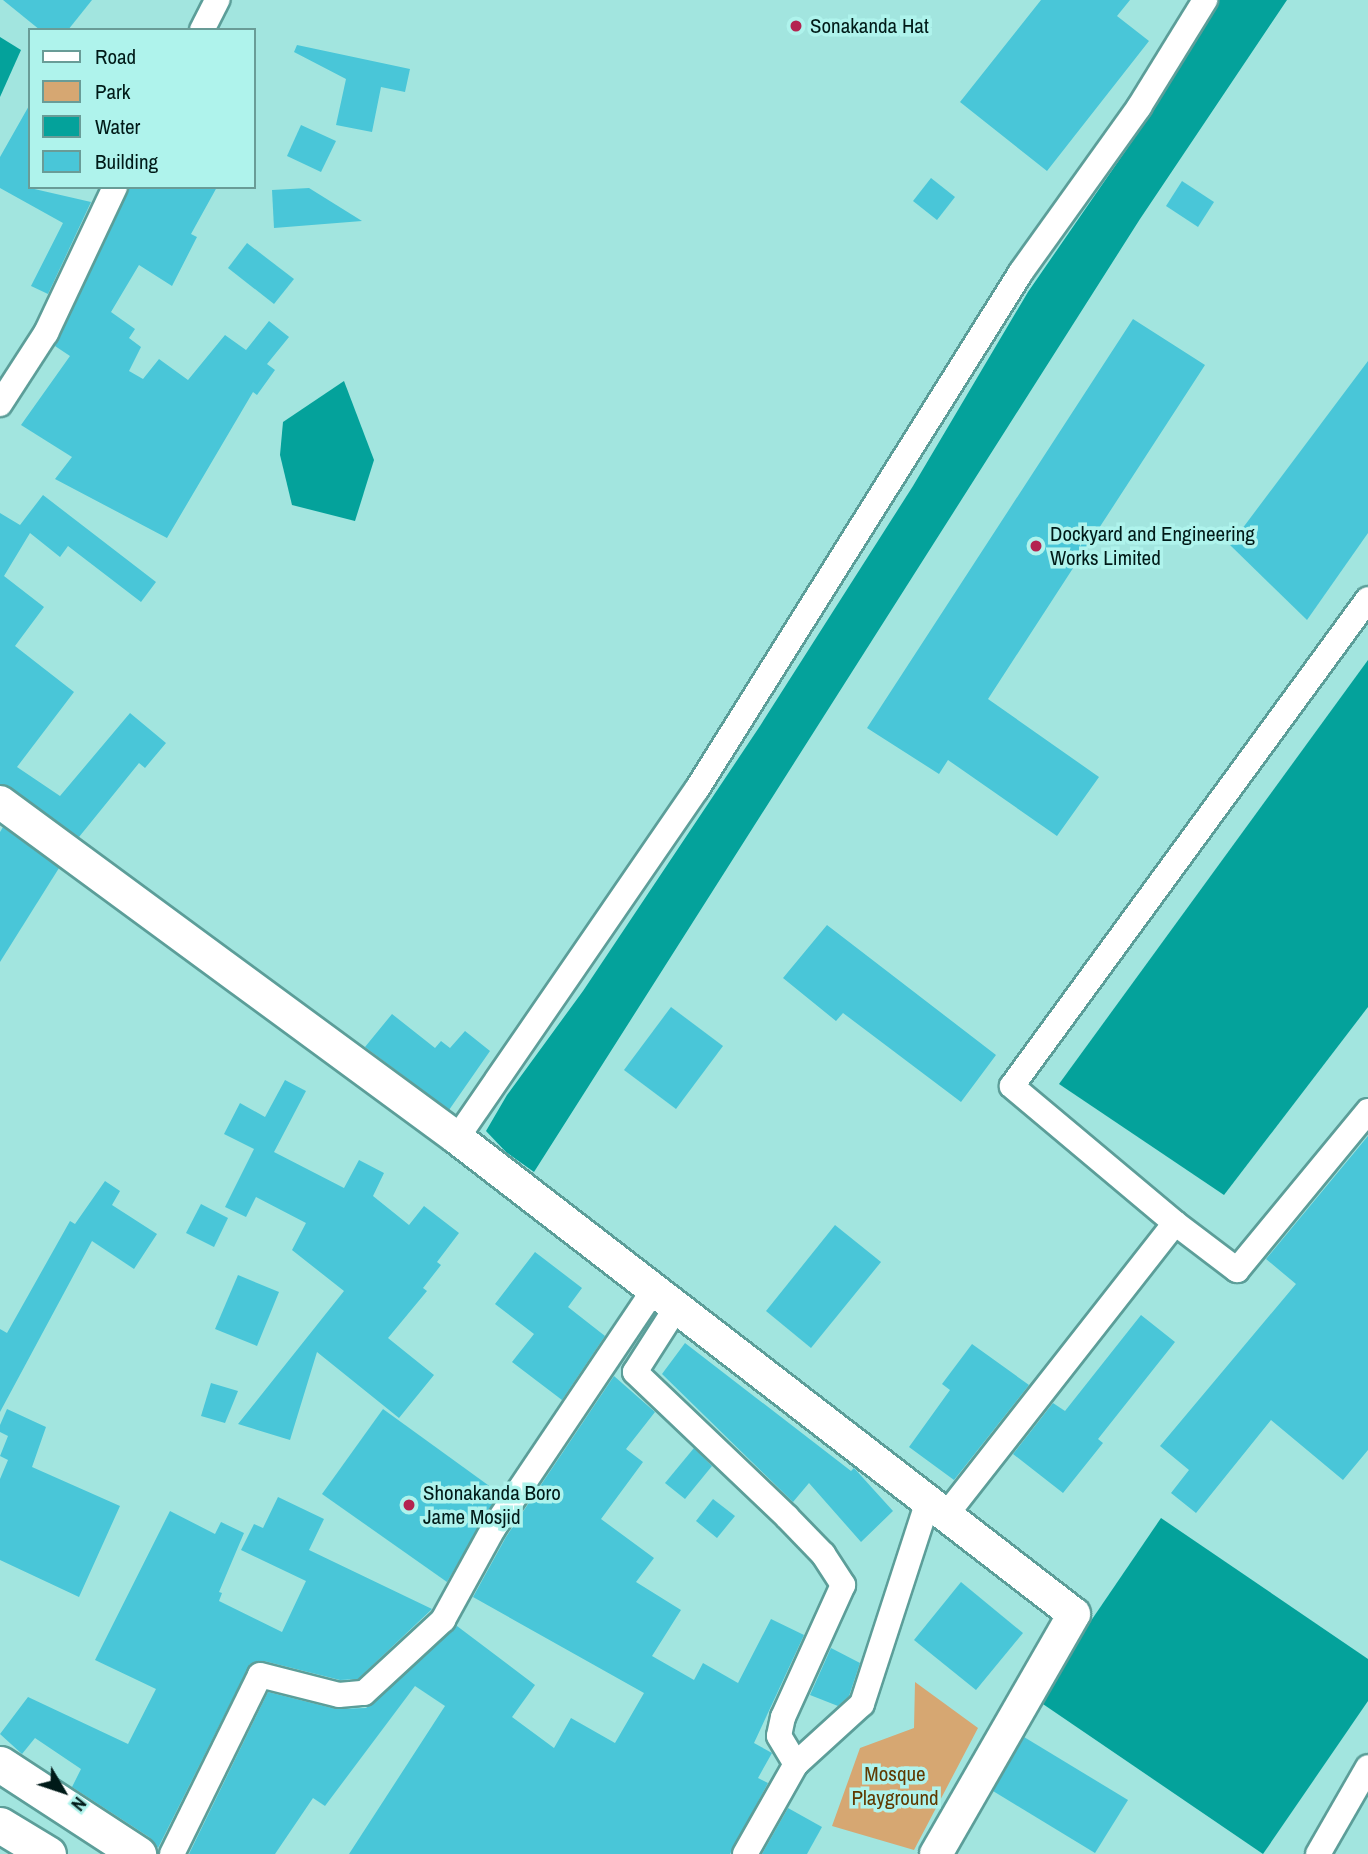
<!DOCTYPE html>
<html>
<head>
<meta charset="utf-8">
<style>
  body { margin:0 }
  #map { position:relative; width:1368px; height:1854px; overflow:hidden; background:#a2e5df; font-family:"Archivo Narrow",sans-serif }
  div>[style] { position:absolute }
  .green>* { inset:0; background:#d6a772 }
  .water>* { inset:0; background:#04a29b }
  .building>* { inset:0; background:#49c6d8 }
  .roads { filter:drop-shadow(2px 0 #5c9e99) drop-shadow(-2px 0 #5c9e99) drop-shadow(0 2px #5c9e99) drop-shadow(0 -2px #5c9e99) }
  .minor>* { height:24px; margin:-12px; padding:0 12px; transform-origin:12px; border-radius:12px; background:#fff }
  .tertiary>* { height:32px; margin:-16px; padding:0 16px; transform-origin:16px; border-radius:16px; background:#fff }
  .secondary>* { height:35px; margin:-17.5px; padding:0 17.5px; transform-origin:17.5px; border-radius:17.5px; background:#fff }
  .dots>* { width:19px; height:19px; translate:-50% -50%; box-sizing:border-box; border:4px solid #aff3ec; border-radius:50% }
  span { translate:-50% -50%; white-space:nowrap; text-align:center; line-height:1.15; -webkit-text-stroke:7px #aff3ec; paint-order:stroke }
  .poi-label { font-size:21px; color:#001a18 }
  .left { translate:0 -50%; text-align:left }
  .park-label { font-size:21px; color:#5f3900 }
  .legend { position:absolute; left:28px; top:28px; width:228px; height:161px; box-sizing:border-box; background:#aff3ec; border:2px solid #699c97; margin:0; padding:9px 12px; list-style:none; font-size:21px; color:#001a18 }
  .legend li { display:flex; align-items:center; gap:14px; height:35px }
  .legend b { width:35px; border:2px solid #699c97 }
  .north { position:absolute; left:28px; top:1756px; width:70px; height:70px; -webkit-text-stroke:5px #aff3ec; paint-order:stroke; rotate:129deg; font-size:19px; font-weight:700; line-height:28px; text-align:center; color:#001a18 }
  .north::after { content:''; display:block; margin:auto; width:24px; height:32px; background:#001a18; clip-path:polygon(50% 0,100% 100%,50% 72%,0 100%) }
</style>
</head>
<body>
<div id="map">
  <div class="green">
    <div style="clip-path:polygon(915px 1682px,978px 1728px,914px 1850px,832px 1826px,860px 1748px,914px 1728px)"></div>
  </div>
  <div class="water">
    <div style="clip-path:polygon(1218px 0,1287px 0,1140px 219px,534px 1172px,506px 1152px,486px 1131px,507px 1095px,583px 991px,760px 726px,913px 486px,1028px 292px,1153px 111px)"></div>
    <div style="clip-path:polygon(0 37px,21px 50px,0 97px)"></div>
    <div style="clip-path:polygon(344px 381px,374px 460px,355px 521px,292px 505px,280px 455px,283px 422px)"></div>
    <div style="clip-path:polygon(1368px 660px,1368px 1007px,1224px 1195px,1059px 1084px)"></div>
    <div style="clip-path:polygon(1161px 1518px,1368px 1659px,1368px 1701px,1263px 1854px,1037px 1700px)"></div>
  </div>
  <div class="building">
    <div style="clip-path:polygon(3px 0,92px 0,68px 30px,40px 30px)"></div>
    <div style="clip-path:polygon(1041px 0,1130px 0,1117px 16px,1149px 41px,1047px 171px,960px 102px)"></div>
    <div style="clip-path:polygon(297px 45px,410px 69px,405px 92px,381px 87px,372px 132px,336px 125px,346px 79px,294px 52px)"></div>
    <div style="clip-path:polygon(30px 104px,30px 188px,91px 202px,48px 294px,31px 286px,63px 223px,0 188px,0 157px)"></div>
    <div style="clip-path:polygon(301px 125px,336px 141px,321px 172px,287px 156px)"></div>
    <div style="clip-path:polygon(931px 178px,955px 197px,937px 220px,913px 201px)"></div>
    <div style="clip-path:polygon(1182px 181px,1214px 202px,1198px 227px,1166px 206px)"></div>
    <div style="clip-path:polygon(130px 187px,217px 187px,191px 234px,197px 237px,172px 286px,139px 265px,111px 312px,135px 329px,129px 338px,141px 347px,129px 371px,143px 379px,159px 359px,188px 380px,225px 335px,246px 350px,269px 321px,289px 337px,267px 364px,275px 370px,257px 395px,253px 392px,167px 538px,55px 479px,72px 457px,21px 425px,70px 356px,55px 346px)"></div>
    <div style="clip-path:polygon(309px 188px,362px 221px,274px 228px,272px 190px)"></div>
    <div style="clip-path:polygon(247px 243px,294px 279px,274px 304px,228px 268px)"></div>
    <div style="clip-path:polygon(1133px 319px,1205px 365px,988px 699px,1099px 777px,1057px 836px,948px 760px,939px 774px,867px 728px)"></div>
    <div style="clip-path:polygon(1368px 361px,1368px 533px,1307px 620px,1230px 545px)"></div>
    <div style="clip-path:polygon(43px 495px,156px 582px,141px 602px,68px 546px,60px 557px,30px 533px,4px 576px,44px 607px,15px 646px,74px 692px,17px 767px,60px 796px,130px 713px,166px 743px,145px 768px,139px 763px,79px 837px,0 784px,0 513px,20px 525px)"></div>
    <div style="clip-path:polygon(3px 827px,59px 868px,0 962px,0 832px)"></div>
    <div style="clip-path:polygon(827px 925px,996px 1055px,961px 1102px,843px 1013px,836px 1021px,783px 978px)"></div>
    <div style="clip-path:polygon(671px 1007px,723px 1046px,676px 1109px,624px 1070px)"></div>
    <div style="clip-path:polygon(392px 1014px,435px 1048px,441px 1041px,450px 1048px,465px 1031px,490px 1051px,449px 1110px,365px 1047px)"></div>
    <div style="clip-path:polygon(285px 1080px,306px 1091px,274px 1152px,344px 1188px,359px 1160px,384px 1173px,373px 1196px,409px 1225px,424px 1206px,459px 1233px,437px 1262px,441px 1265px,423px 1288px,427px 1291px,388px 1338px,434px 1375px,399px 1418px,317px 1352px,290px 1440px,238px 1424px,344px 1291px,292px 1250px,306px 1223px,256px 1197px,246px 1217px,225px 1207px,254px 1149px,224px 1134px,240px 1103px,265px 1117px)"></div>
    <div style="clip-path:polygon(1368px 1136px,1368px 1450px,1343px 1480px,1271px 1420px,1196px 1513px,1171px 1493px,1189px 1470px,1160px 1446px,1296px 1284px,1266px 1259px)"></div>
    <div style="clip-path:polygon(105px 1181px,120px 1191px,112px 1205px,157px 1234px,134px 1269px,92px 1241px,0 1412px,0 1329px,7px 1333px,70px 1221px,75px 1224px)"></div>
    <div style="clip-path:polygon(201px 1204px,228px 1218px,214px 1247px,186px 1233px)"></div>
    <div style="clip-path:polygon(835px 1225px,881px 1262px,811px 1348px,766px 1311px)"></div>
    <div style="clip-path:polygon(535px 1252px,582px 1288px,568px 1307px,605px 1336px,562px 1400px,512px 1362px,534px 1334px,495px 1304px)"></div>
    <div style="clip-path:polygon(238px 1275px,279px 1292px,257px 1346px,215px 1329px)"></div>
    <div style="clip-path:polygon(1141px 1315px,1175px 1342px,1098px 1439px,1103px 1443px,1063px 1493px,1013px 1454px,1053px 1403px,1065px 1411px)"></div>
    <div style="clip-path:polygon(685px 1343px,851px 1471px,854px 1468px,893px 1511px,861px 1542px,809px 1483px,793px 1502px,662px 1374px)"></div>
    <div style="clip-path:polygon(972px 1344px,1029px 1385px,954px 1480px,909px 1447px,950px 1390px,942px 1384px)"></div>
    <div style="clip-path:polygon(614px 1376px,655px 1412px,626px 1449px,643px 1462px,601px 1519px,654px 1558px,636px 1582px,681px 1610px,652px 1656px,694px 1680px,703px 1663px,738px 1683px,771px 1619px,804px 1635px,754px 1743px,772px 1753px,758px 1778px,768px 1783px,730px 1854px,349px 1854px,445px 1706px,415px 1686px,325px 1806px,313px 1798px,275px 1854px,189px 1854px,268px 1692px,336px 1709px,366px 1708px,457px 1626px,535px 1685px,512px 1717px,554px 1748px,571px 1718px,615px 1743px,644px 1693px,473px 1597px,506px 1537px)"></div>
    <div style="clip-path:polygon(211px 1383px,238px 1391px,225px 1423px,201px 1416px)"></div>
    <div style="clip-path:polygon(7px 1409px,46px 1427px,32px 1467px,120px 1506px,79px 1597px,0 1560px,0 1479px,8px 1460px,0 1456px,8px 1436px,0 1432px,0 1425px)"></div>
    <div style="clip-path:polygon(383px 1409px,499px 1493px,447px 1582px,322px 1494px)"></div>
    <div style="clip-path:polygon(694px 1448px,712px 1466px,685px 1499px,665px 1483px)"></div>
    <div style="clip-path:polygon(278px 1497px,324px 1519px,309px 1550px,432px 1609px,358px 1679px,340px 1680px,264px 1661px,250px 1664px,158px 1848px,149px 1837px,72px 1787px,81px 1769px,35px 1738px,22px 1754px,0 1734px,28px 1697px,128px 1744px,156px 1689px,95px 1660px,170px 1511px,215px 1534px,221px 1522px,244px 1533px,219px 1592px,222px 1593px,219px 1601px,282px 1632px,306px 1581px,241px 1550px,254px 1524px,263px 1528px)"></div>
    <div style="clip-path:polygon(713px 1499px,735px 1516px,717px 1538px,696px 1521px)"></div>
    <div style="clip-path:polygon(961px 1582px,1023px 1633px,976px 1690px,914px 1640px)"></div>
    <div style="clip-path:polygon(831px 1648px,860px 1663px,849px 1696px,838px 1706px,810px 1695px)"></div>
    <div style="clip-path:polygon(1024px 1737px,1128px 1800px,1095px 1853px,993px 1791px)"></div>
    <div style="clip-path:polygon(788px 1808px,822px 1827px,807px 1854px,762px 1854px)"></div>
  </div>
  <div class="roads">
    <div class="minor">
      <div style="left:202px;top:30px;width:34px;rotate:-63deg"></div>
      <div style="left:0;top:404px;width:85px;rotate:-57.1deg"></div>
      <div style="left:46px;top:333px;width:161px;rotate:-64.7deg"></div>
      <div style="left:457px;top:1138px;width:424px;rotate:-55.5deg"></div>
      <div style="left:697px;top:789px;width:610px;rotate:-57.92deg"></div>
      <div style="left:1021px;top:272px;width:203px;rotate:-54.4deg"></div>
      <div style="left:1139px;top:107px;width:126px;rotate:-58.3deg"></div>
      <div style="left:1175px;top:1223px;width:213px;rotate:-140deg"></div>
      <div style="left:1012px;top:1086px;width:603px;rotate:-53.83deg"></div>
      <div style="left:676px;top:1308px;width:76px;rotate:122.6deg"></div>
      <div style="left:635px;top:1372px;width:210px;rotate:43.6deg"></div>
      <div style="left:787px;top:1517px;width:52px;rotate:45.8deg"></div>
      <div style="left:823px;top:1554px;width:37px;rotate:57deg"></div>
      <div style="left:843px;top:1585px;width:145px;rotate:114.4deg"></div>
      <div style="left:783px;top:1717px;width:19px;rotate:102deg"></div>
      <div style="left:779px;top:1736px;width:33px;rotate:59deg"></div>
      <div style="left:946px;top:1515px;width:371px;rotate:-51.9deg"></div>
      <div style="left:1175px;top:1223px;width:78px;rotate:37.2deg"></div>
      <div style="left:1237px;top:1270px;width:206px;rotate:-50.5deg"></div>
      <div style="left:172px;top:1854px;width:199px;rotate:-63.8deg"></div>
      <div style="left:260px;top:1675px;width:81px;rotate:14.2deg"></div>
      <div style="left:339px;top:1695px;width:25px;rotate:-5deg"></div>
      <div style="left:364px;top:1693px;width:108px;rotate:-42.7deg"></div>
      <div style="left:443px;top:1620px;width:104px;rotate:-61.2deg"></div>
      <div style="left:493px;top:1529px;width:287px;rotate:-56.1deg"></div>
      <div style="left:745px;top:1854px;width:103px;rotate:-60.5deg"></div>
      <div style="left:796px;top:1764px;width:89px;rotate:-42.3deg"></div>
      <div style="left:862px;top:1704px;width:213px;rotate:-72deg"></div>
      <div style="left:1318px;top:1854px;width:100px;rotate:-60.1deg"></div>
    </div>
    <div class="tertiary">
      <div style="left:0;top:802px;width:567px;rotate:36.32deg"></div>
      <div style="left:457px;top:1138px;width:779px;rotate:37.65deg"></div>
      <div style="left:1074px;top:1614px;width:277px;rotate:119.9deg"></div>
    </div>
    <div class="secondary">
      <div style="left:0;top:1764px;width:165px;rotate:33.1deg"></div>
      <div style="left:0;top:1825px;width:56px;rotate:31.1deg"></div>
    </div>
  </div>
  <div class="dots">
    <div style="left:796px;top:26px;background:#b42450"></div>
    <div style="left:1036px;top:546px;background:#b42450"></div>
    <div style="left:409px;top:1505px;background:#b42450"></div>
  </div>
  <div class="poi-label">
    <span class="left" style="left:810px;top:26px">Sonakanda Hat</span>
    <span class="left" style="left:1050px;top:546px">Dockyard and Engineering<br>Works Limited</span>
    <span class="left" style="left:423px;top:1505px">Shonakanda Boro<br>Jame Mosjid</span>
  </div>
  <div class="park-label">
    <span style="left:895px;top:1786px">Mosque<br>Playground</span>
  </div>
  <ul class="legend">
  <li><b style="height:9px;background:#fff"></b>Road</li>
  <li><b style="height:19px;background:#d6a772"></b>Park</li>
  <li><b style="height:19px;background:#04a29b"></b>Water</li>
  <li><b style="height:19px;background:#49c6d8"></b>Building</li>
  </ul>
  <div class="north">N</div>
</div>
</body>
</html>
